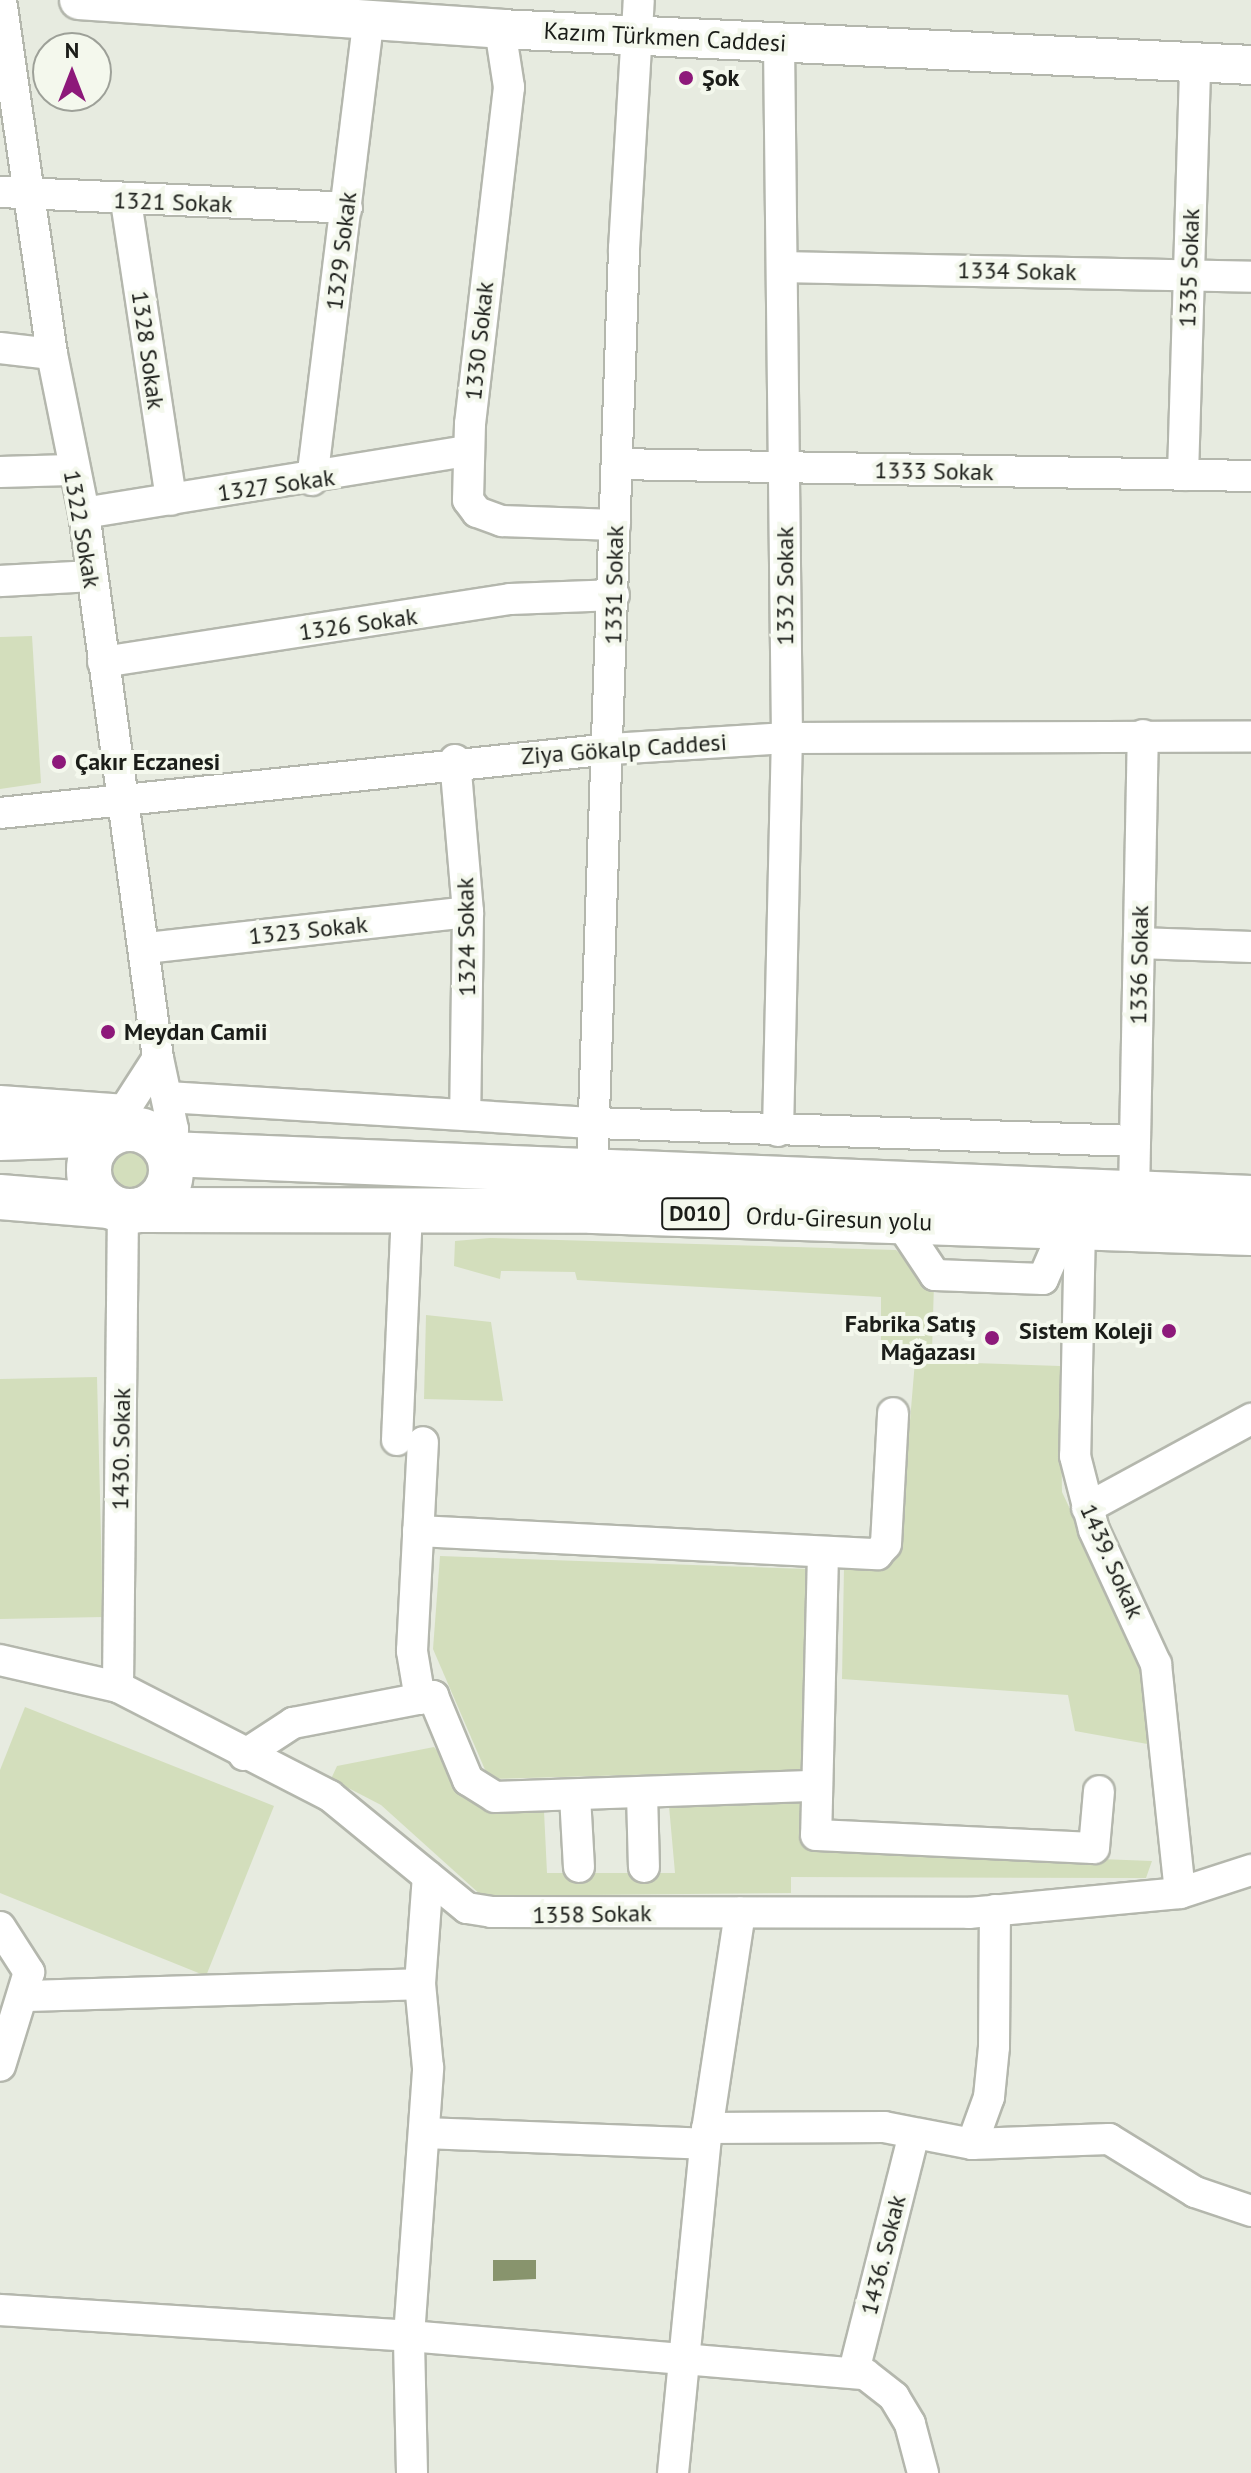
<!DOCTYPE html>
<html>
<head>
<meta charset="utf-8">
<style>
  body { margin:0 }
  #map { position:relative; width:1251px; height:2473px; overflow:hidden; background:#e7ebe0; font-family:"PT Sans",sans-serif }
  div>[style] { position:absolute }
  .green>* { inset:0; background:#d3debc }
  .round { border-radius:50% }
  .water>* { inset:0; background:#88946d }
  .roads { filter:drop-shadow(2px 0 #b4b7ad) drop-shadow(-2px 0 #b4b7ad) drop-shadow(0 2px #b4b7ad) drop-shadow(0 -2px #b4b7ad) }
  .minor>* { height:30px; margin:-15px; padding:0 15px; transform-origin:15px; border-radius:15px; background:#fff }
  .major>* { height:38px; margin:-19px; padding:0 19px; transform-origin:19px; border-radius:19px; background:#fff }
  .highway>* { height:44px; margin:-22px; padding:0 22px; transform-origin:22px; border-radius:22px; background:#fff }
  .highway>.ring { margin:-22px; padding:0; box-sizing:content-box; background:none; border:44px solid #fff; border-radius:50% }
  .dots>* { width:22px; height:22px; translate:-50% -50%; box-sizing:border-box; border:4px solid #f4f8ed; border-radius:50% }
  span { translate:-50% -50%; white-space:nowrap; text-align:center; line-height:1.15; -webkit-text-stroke:8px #f4f8ed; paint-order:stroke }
  .shield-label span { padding:2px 6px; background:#f4f8ed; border:2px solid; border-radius:6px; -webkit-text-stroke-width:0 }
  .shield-label { font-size:22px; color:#1b1d19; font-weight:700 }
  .street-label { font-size:24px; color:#1b1d19 }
  .poi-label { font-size:24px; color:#1b1d19; font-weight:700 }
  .left { translate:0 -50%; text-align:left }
  .right { translate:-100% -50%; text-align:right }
  .north { position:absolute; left:32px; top:32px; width:80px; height:80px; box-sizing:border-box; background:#f4f8ed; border:2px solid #9da098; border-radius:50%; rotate:0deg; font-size:22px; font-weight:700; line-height:32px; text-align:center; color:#1b1d19 }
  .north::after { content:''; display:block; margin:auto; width:28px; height:36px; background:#8d197a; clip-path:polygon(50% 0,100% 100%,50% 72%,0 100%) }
</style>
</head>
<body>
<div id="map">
  <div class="green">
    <div style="clip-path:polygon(32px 636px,41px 783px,0 789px,0 637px)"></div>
    <div class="round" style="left:106px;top:1147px;width:48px;height:48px"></div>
    <div style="clip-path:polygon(490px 1238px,896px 1250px,934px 1283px,932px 1352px,881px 1343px,881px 1297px,577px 1280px,575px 1272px,501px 1271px,500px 1279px,454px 1266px,455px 1241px)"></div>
    <div style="clip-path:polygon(426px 1315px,491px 1322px,503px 1401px,424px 1399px)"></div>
    <div style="clip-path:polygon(915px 1361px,1060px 1366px,1062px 1492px,1140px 1658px,1153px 1745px,1075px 1731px,1068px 1695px,842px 1679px,844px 1567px,876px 1569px,899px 1552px)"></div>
    <div style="clip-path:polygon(97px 1377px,103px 1617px,0 1619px,0 1379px)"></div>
    <div style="clip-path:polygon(440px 1556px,808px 1569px,805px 1770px,489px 1779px,433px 1649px)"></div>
    <div style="clip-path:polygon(25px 1707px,274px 1806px,206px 1976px,0 1893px,0 1770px)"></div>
    <div style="clip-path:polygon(434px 1747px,482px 1806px,544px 1811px,547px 1873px,675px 1873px,669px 1806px,803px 1797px,810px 1848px,1152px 1861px,1146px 1878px,791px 1877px,791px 1893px,482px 1896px,381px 1805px,331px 1779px,337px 1766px)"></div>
  </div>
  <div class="water">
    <div style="clip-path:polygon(493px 2260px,536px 2260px,536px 2279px,493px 2281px)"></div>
  </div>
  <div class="roads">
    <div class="minor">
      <div style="left:1px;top:0;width:358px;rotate:81.8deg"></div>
      <div style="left:52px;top:354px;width:162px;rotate:78.6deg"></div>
      <div style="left:84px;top:513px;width:550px;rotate:82.27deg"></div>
      <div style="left:500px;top:29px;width:59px;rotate:81.2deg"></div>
      <div style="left:509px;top:87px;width:339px;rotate:96.6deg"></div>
      <div style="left:470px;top:424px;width:76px;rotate:91.5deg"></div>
      <div style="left:468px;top:500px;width:15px;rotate:53deg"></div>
      <div style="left:477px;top:512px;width:27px;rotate:20deg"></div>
      <div style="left:502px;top:521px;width:113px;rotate:2deg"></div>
      <div style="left:0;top:192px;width:347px;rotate:2.6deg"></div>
      <div style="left:126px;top:201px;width:302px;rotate:81.4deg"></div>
      <div style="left:783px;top:267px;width:468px;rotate:1.2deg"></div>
      <div style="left:0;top:348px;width:52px;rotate:6.6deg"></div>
      <div style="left:617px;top:464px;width:634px;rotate:1.08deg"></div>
      <div style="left:0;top:472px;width:71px;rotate:-1.6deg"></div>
      <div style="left:1183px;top:475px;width:414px;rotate:-88.3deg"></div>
      <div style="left:312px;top:480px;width:462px;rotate:-83deg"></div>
      <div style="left:84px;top:513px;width:388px;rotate:-9.2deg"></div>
      <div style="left:0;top:581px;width:92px;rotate:-3.1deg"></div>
      <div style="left:103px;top:662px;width:412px;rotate:-8.8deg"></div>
      <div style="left:510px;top:599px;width:104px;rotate:-2.2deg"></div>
      <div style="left:455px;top:760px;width:153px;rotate:85.1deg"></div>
      <div style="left:468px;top:912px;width:203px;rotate:90.8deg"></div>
      <div style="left:0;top:813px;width:614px;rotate:-5.98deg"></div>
      <div style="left:611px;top:749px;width:176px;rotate:-3.6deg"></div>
      <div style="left:787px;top:738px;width:464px;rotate:-0.2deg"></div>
      <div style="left:1139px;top:943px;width:112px;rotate:2deg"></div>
      <div style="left:147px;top:948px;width:323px;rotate:-6.4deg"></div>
      <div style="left:167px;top:1097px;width:429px;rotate:3.5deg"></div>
      <div style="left:595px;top:1123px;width:539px;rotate:1.91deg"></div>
      <div style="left:0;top:1101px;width:126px;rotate:4.1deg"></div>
      <div style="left:778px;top:1131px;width:393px;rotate:-88.7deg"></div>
      <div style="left:787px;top:738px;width:696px;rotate:-90.66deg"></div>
      <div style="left:109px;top:1134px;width:90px;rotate:-57.2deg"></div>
      <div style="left:158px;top:1058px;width:73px;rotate:78.1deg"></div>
      <div style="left:173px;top:1129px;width:25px;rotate:99deg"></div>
      <div style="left:592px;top:1171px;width:923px;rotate:-88.01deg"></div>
      <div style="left:624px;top:249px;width:249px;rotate:-86.6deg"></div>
      <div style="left:1134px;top:1195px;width:460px;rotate:-88.9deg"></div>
      <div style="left:899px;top:1221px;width:65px;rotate:56.3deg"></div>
      <div style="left:935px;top:1275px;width:108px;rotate:2.1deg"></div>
      <div style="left:1043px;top:1279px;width:58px;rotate:-66.5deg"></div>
      <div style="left:1080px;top:1226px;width:230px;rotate:91.2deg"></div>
      <div style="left:1075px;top:1456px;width:76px;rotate:75.6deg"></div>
      <div style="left:1094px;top:1530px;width:148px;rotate:65.2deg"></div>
      <div style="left:1156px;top:1664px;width:230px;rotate:84deg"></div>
      <div style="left:397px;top:1440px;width:229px;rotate:-87.5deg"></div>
      <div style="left:1087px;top:1508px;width:187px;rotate:-28.5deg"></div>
      <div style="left:418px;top:1531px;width:460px;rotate:2.9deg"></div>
      <div style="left:877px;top:1554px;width:13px;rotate:-48deg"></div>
      <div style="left:886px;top:1544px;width:131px;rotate:-86.9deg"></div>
      <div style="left:823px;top:1554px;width:281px;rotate:91.4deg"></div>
      <div style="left:816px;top:1835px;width:278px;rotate:2.7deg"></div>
      <div style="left:1094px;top:1848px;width:57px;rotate:-85deg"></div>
      <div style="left:0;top:1660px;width:121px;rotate:12.9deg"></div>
      <div style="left:118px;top:1687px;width:238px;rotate:27.2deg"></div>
      <div style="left:330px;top:1796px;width:177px;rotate:39.3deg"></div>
      <div style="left:467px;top:1908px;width:24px;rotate:9deg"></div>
      <div style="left:491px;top:1912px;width:478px;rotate:0.1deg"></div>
      <div style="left:969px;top:1913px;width:212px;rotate:-5.4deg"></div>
      <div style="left:1180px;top:1893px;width:75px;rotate:-17.9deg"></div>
      <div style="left:118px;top:1687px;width:476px;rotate:-89.4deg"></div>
      <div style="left:420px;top:1699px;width:49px;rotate:-99.5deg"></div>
      <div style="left:412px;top:1651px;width:209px;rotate:-87deg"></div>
      <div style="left:244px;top:1755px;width:59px;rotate:-33.1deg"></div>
      <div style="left:293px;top:1723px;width:143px;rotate:-10.9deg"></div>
      <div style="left:433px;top:1696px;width:91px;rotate:67.4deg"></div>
      <div style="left:468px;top:1780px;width:32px;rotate:32deg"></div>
      <div style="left:495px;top:1797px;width:321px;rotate:-2deg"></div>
      <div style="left:642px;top:1793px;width:74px;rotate:88.5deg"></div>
      <div style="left:575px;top:1796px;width:71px;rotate:86.8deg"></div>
      <div style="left:0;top:1927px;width:54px;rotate:57.2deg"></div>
      <div style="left:29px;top:1972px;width:98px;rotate:107.1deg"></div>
      <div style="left:26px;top:1996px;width:394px;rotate:-1.7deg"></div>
      <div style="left:707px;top:2128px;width:177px;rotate:-0.3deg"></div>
      <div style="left:884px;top:2127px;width:90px;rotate:10.9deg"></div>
      <div style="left:972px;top:2144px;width:137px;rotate:-2.1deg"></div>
      <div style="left:1109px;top:2139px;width:101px;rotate:31.6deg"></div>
      <div style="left:1195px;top:2192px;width:59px;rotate:18.7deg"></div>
      <div style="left:424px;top:2133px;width:281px;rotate:2.2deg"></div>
      <div style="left:972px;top:2144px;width:50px;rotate:-70.1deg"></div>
      <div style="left:989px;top:2097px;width:50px;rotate:-84.3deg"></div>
      <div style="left:994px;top:2047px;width:137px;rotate:-89.6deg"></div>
      <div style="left:0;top:2310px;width:410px;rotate:3.6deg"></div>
      <div style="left:409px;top:2336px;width:269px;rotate:-85.9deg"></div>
      <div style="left:428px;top:2068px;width:84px;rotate:-95.4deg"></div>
      <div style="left:420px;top:1984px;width:108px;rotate:-85.8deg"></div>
      <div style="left:854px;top:2371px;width:240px;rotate:-75.8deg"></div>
      <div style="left:412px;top:2473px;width:137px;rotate:-91.3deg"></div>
      <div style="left:409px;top:2336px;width:458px;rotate:4.8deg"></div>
      <div style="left:865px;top:2374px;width:37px;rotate:38deg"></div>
      <div style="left:894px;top:2397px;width:31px;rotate:59deg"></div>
      <div style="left:910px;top:2424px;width:51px;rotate:75.1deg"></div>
      <div style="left:673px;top:2473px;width:331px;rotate:-84.4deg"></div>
      <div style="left:705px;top:2144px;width:234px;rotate:-81.4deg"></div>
    </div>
    <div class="major">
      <div style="left:79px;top:0;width:422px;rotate:3.9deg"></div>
      <div style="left:500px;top:29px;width:752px;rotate:2.74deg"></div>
    </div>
    <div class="highway">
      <div class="ring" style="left:89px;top:1129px;width:38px;height:38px"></div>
      <div style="left:0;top:1138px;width:109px;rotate:-2.1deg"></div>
      <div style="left:169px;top:1154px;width:1083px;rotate:2.33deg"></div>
      <div style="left:0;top:1197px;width:110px;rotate:4.7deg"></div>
      <div style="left:140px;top:1210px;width:453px;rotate:0.1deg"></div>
      <div style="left:593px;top:1211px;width:658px;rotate:1.91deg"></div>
    </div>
  </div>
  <div class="dots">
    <div style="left:686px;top:78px;background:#8d197a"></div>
    <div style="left:59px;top:762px;background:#8d197a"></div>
    <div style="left:108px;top:1032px;background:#8d197a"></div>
    <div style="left:1169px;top:1331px;background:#8d197a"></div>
    <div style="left:992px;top:1338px;background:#8d197a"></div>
  </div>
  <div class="shield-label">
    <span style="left:695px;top:1214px">D010</span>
  </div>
  <div class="street-label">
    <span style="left:665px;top:37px;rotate:3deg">Kazım Türkmen Caddesi</span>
    <span style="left:173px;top:202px;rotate:2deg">1321 Sokak</span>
    <span style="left:341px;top:251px;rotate:-83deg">1329 Sokak</span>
    <span style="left:1189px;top:268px;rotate:-88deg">1335 Sokak</span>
    <span style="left:1017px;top:271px;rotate:1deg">1334 Sokak</span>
    <span style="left:479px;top:341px;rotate:-84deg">1330 Sokak</span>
    <span style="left:148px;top:350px;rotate:82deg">1328 Sokak</span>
    <span style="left:934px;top:471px;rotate:1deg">1333 Sokak</span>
    <span style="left:276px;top:485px;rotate:-8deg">1327 Sokak</span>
    <span style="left:82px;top:529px;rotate:80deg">1322 Sokak</span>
    <span style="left:614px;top:585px;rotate:-89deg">1331 Sokak</span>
    <span style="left:785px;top:586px;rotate:-90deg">1332 Sokak</span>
    <span style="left:358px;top:624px;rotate:-8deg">1326 Sokak</span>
    <span style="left:624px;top:749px;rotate:-4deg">Ziya Gökalp Caddesi</span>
    <span style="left:308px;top:930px;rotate:-6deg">1323 Sokak</span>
    <span style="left:466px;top:937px;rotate:-91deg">1324 Sokak</span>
    <span style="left:1139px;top:965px;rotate:-89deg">1336 Sokak</span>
    <span style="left:839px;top:1219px;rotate:2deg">Ordu-Giresun yolu</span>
    <span style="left:121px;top:1449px;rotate:-89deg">1430. Sokak</span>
    <span style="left:1112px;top:1561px;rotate:66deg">1439. Sokak</span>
    <span style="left:592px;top:1914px;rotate:-1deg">1358 Sokak</span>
    <span style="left:883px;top:2255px;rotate:-76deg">1436. Sokak</span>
  </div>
  <div class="poi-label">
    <span class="left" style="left:702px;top:78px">Şok</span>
    <span class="left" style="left:75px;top:762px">Çakır Eczanesi</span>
    <span class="left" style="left:124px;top:1032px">Meydan Camii</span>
    <span class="right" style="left:976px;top:1338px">Fabrika Satış<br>Mağazası</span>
    <span class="right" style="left:1153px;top:1331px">Sistem Koleji</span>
  </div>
  <div class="north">N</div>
</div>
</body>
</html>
